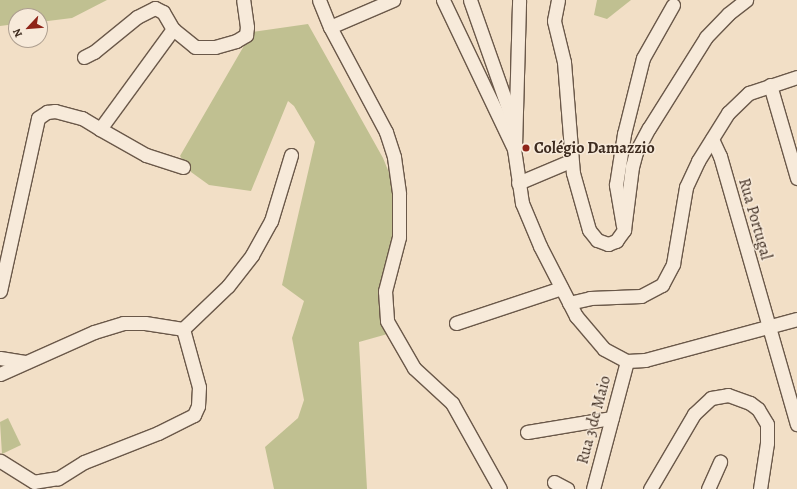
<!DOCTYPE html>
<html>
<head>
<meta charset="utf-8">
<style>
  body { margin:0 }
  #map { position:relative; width:797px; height:489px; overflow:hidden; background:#f2dfc6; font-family:Alegreya,serif }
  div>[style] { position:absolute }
  .green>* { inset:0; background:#c0c091 }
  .roads { filter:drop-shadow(1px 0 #6a5849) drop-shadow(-1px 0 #6a5849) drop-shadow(0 1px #6a5849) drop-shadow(0 -1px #6a5849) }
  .minor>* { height:13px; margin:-6.5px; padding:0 6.5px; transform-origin:6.5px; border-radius:6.5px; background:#f7eada }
  .dots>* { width:11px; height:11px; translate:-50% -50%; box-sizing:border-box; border:2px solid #f7eada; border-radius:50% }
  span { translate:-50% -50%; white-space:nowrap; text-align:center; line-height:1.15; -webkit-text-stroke:3px #f7eada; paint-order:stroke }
  .poi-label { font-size:16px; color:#3d2b1f; font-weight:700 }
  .left { translate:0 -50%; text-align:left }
  .street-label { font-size:16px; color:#3d2b1f }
  .north { position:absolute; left:8px; top:8px; width:40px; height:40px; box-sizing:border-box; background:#f7eada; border:1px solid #ad9e8f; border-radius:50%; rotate:244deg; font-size:11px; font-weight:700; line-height:16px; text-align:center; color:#3d2b1f }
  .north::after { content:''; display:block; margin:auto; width:14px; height:18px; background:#8f2418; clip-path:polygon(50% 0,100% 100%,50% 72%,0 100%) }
</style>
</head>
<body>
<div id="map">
  <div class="green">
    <div style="clip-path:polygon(0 0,107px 0,72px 18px,40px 22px,40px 16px,16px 16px,16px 24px,0 26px)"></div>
    <div style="clip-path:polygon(597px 0,631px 0,607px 19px,594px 15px)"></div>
    <div style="clip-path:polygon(308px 24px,383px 158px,394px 185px,396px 255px,385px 297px,391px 333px,359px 342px,367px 489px,274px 489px,265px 447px,298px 418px,304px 400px,292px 338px,304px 301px,282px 285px,315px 142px,294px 106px,288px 101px,251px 191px,209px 185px,191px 172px,180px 156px,252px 32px)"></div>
    <div style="clip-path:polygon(8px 418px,21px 445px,2px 454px,0 422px)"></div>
  </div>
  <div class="roads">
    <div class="minor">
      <div style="left:319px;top:0;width:29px;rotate:68deg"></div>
      <div style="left:330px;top:27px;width:119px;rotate:61.9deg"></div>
      <div style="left:386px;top:132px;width:26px;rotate:72deg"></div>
      <div style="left:394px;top:157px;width:37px;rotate:82deg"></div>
      <div style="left:399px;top:194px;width:43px;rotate:90deg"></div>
      <div style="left:399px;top:237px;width:56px;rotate:104.5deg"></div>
      <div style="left:385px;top:291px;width:30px;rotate:86deg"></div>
      <div style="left:387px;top:321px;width:54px;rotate:60.1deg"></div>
      <div style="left:414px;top:368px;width:52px;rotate:42.6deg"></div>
      <div style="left:452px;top:403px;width:98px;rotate:60.8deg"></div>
      <div style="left:443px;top:0;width:165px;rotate:64.5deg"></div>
      <div style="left:514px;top:149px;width:55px;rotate:81.6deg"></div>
      <div style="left:522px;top:203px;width:47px;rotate:67.3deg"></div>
      <div style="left:540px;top:246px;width:79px;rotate:62.8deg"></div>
      <div style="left:576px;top:316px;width:43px;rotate:49.7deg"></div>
      <div style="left:604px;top:349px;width:26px;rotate:28deg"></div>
      <div style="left:627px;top:361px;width:18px;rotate:-3deg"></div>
      <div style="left:645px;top:360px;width:157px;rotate:-15.1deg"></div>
      <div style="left:470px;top:0;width:129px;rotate:70.6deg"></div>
      <div style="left:558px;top:0;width:21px;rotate:101deg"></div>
      <div style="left:554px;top:21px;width:42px;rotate:76.3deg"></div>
      <div style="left:564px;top:62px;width:111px;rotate:85.4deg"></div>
      <div style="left:573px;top:173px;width:59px;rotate:74.3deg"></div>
      <div style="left:589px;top:230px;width:13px;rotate:51deg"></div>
      <div style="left:597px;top:240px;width:12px;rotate:20deg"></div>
      <div style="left:608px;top:244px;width:9px;rotate:-21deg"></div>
      <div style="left:616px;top:241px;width:14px;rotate:-54deg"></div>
      <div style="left:624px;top:230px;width:64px;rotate:-82.8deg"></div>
      <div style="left:632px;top:167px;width:16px;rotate:-75deg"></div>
      <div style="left:636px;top:152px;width:27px;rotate:-62deg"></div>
      <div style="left:649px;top:128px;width:107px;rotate:-57.9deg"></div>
      <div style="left:706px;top:37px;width:32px;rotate:-46deg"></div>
      <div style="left:728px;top:14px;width:23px;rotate:-38deg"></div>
      <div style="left:330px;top:27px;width:69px;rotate:-23.2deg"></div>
      <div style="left:84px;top:57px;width:11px;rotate:-27deg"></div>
      <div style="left:94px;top:52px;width:55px;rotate:-39.1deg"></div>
      <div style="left:137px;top:17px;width:20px;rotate:-27deg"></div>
      <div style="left:155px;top:8px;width:9px;rotate:27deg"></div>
      <div style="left:163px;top:12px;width:20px;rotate:60deg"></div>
      <div style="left:173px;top:29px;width:28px;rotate:39deg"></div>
      <div style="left:195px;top:47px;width:20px"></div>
      <div style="left:215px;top:47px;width:22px;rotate:-16deg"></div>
      <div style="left:236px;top:41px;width:12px;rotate:-31deg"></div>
      <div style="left:246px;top:35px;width:8px;rotate:-83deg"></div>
      <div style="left:247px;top:27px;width:27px;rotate:-98deg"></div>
      <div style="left:770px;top:85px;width:97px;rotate:73.8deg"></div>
      <div style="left:100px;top:129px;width:53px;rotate:29.5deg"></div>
      <div style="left:146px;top:155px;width:39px;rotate:18deg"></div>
      <div style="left:712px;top:139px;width:19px;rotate:65deg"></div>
      <div style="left:720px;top:156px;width:279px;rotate:74deg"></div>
      <div style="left:515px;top:147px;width:147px;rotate:-88.4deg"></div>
      <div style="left:518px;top:183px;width:56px;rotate:-22.9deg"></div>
      <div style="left:623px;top:226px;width:42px;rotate:-99.7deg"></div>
      <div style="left:616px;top:185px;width:52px;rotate:-81.1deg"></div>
      <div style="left:624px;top:134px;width:78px;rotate:-76deg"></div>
      <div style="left:643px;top:58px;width:61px;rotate:-60.5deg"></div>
      <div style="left:0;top:291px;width:177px;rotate:-77.6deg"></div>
      <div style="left:38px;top:118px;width:11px;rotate:-34deg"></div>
      <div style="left:47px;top:112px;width:8px;rotate:-7deg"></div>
      <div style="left:55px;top:111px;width:28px;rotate:15deg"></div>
      <div style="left:82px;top:118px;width:21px;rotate:31deg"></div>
      <div style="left:100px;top:129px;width:124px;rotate:-53.9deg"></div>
      <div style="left:569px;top:303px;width:22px;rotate:-13deg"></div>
      <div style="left:590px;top:298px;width:51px;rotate:-2.2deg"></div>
      <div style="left:641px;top:296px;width:24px;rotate:-28deg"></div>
      <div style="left:662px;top:285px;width:24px;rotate:-62deg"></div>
      <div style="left:673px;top:264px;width:78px;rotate:-80.4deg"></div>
      <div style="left:686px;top:187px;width:29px;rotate:-65deg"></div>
      <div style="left:698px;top:161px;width:57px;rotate:-58deg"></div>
      <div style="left:728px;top:113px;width:29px;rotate:-44deg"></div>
      <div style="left:749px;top:93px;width:51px;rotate:-18.4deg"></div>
      <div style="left:456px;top:323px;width:111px;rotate:-18.4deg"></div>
      <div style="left:183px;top:329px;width:62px;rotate:-43.7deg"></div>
      <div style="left:228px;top:286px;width:39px;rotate:-52deg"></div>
      <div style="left:252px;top:255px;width:39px;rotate:-61deg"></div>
      <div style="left:271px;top:221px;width:69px;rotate:-73.1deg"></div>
      <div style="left:0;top:358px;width:25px;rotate:9deg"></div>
      <div style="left:0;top:374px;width:103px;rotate:-24.1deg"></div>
      <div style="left:94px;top:332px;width:30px;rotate:-17deg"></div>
      <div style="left:123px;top:323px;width:22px"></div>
      <div style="left:145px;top:323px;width:38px;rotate:9deg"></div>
      <div style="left:183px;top:329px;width:60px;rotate:74.6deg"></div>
      <div style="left:199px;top:387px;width:19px;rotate:93deg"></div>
      <div style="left:198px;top:406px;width:10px;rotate:114deg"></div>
      <div style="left:194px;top:415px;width:40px;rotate:153.4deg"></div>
      <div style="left:158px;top:433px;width:79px;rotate:158.6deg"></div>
      <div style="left:84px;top:462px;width:31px;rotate:148deg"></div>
      <div style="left:58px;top:478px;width:24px;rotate:171deg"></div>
      <div style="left:34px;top:482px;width:40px;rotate:-148deg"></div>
      <div style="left:527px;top:432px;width:86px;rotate:-9.4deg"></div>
      <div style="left:554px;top:482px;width:15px;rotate:28deg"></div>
      <div style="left:593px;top:489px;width:132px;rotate:-75.1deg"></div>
      <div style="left:650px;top:489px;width:87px;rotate:-59.6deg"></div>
      <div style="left:694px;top:414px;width:23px;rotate:-43deg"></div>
      <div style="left:711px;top:398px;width:17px;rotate:-10deg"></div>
      <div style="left:728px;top:395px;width:23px;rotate:20deg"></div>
      <div style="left:750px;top:403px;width:10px;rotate:37deg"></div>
      <div style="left:758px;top:409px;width:17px;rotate:59deg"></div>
      <div style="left:767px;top:424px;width:19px;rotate:90deg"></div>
      <div style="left:767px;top:443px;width:47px;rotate:98.7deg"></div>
      <div style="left:708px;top:489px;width:30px;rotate:-66deg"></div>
    </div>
  </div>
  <div class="dots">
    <div style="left:526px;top:148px;background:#8f2418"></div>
  </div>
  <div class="poi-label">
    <span class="left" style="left:534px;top:148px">Colégio Damazzio</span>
  </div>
  <div class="street-label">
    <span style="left:755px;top:219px;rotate:74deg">Rua Portugal</span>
    <span style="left:594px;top:420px;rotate:-75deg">Rua 3 de Maio</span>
  </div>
  <div class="north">N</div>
</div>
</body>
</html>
